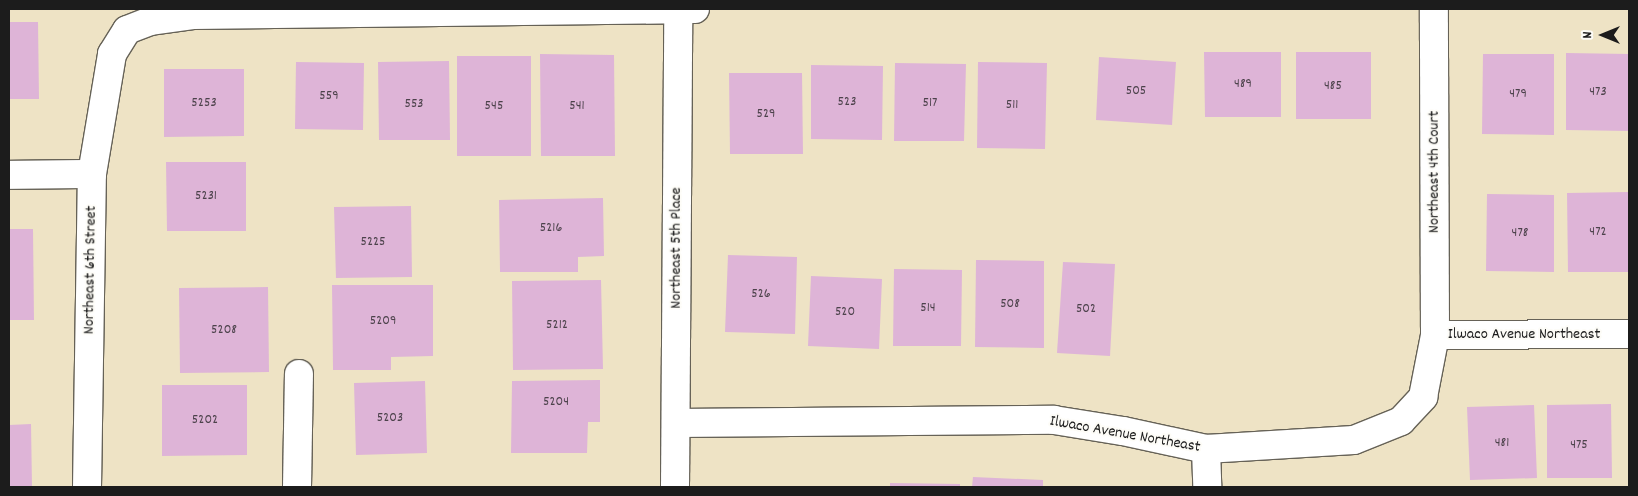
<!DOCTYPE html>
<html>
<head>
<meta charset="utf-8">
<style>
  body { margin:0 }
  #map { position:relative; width:1638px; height:496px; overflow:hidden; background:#eee3c5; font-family:Dekko,sans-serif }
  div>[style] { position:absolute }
  .building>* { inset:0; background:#deb4d7 }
  .roads { filter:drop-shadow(1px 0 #666257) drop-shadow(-1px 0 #666257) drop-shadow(0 1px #666257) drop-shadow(0 -1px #666257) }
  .minor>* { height:28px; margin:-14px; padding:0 14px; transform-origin:14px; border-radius:14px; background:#fff }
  span { translate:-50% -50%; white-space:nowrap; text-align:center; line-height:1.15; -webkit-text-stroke:4px #fdfcf7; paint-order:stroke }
  .number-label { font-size:14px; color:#4c424b }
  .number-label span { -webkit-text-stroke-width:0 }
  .street-label { font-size:16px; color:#1c1c1c }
  .frame { position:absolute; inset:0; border:10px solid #1c1c1c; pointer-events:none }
  .north { position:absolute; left:1578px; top:10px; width:50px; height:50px; -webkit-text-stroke:4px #fdfcf7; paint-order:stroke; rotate:270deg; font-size:14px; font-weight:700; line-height:20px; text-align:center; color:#1c1c1c }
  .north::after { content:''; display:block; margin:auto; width:18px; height:22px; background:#1c1c1c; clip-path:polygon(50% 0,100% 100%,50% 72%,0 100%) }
</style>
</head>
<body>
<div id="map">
  <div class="building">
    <div style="clip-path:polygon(9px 22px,38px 22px,39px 99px,9px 99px)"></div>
    <div style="clip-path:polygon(1204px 52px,1281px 52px,1281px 117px,1205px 117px)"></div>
    <div style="clip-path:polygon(1296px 52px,1371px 52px,1371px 119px,1296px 119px)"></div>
    <div style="clip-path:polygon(1566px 53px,1629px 54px,1629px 131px,1566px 130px)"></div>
    <div style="clip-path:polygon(540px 54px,614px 55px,615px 156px,541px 156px)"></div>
    <div style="clip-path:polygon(1483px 54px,1554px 54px,1554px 135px,1482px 134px)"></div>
    <div style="clip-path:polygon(457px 56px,531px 56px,531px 156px,457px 156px)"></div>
    <div style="clip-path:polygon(1099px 57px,1176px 62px,1172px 125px,1096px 120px)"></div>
    <div style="clip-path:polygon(449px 61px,450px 140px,379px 140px,378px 62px)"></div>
    <div style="clip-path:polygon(296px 62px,364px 63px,363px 130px,295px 129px)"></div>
    <div style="clip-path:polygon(978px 62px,1047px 63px,1045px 149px,977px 148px)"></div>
    <div style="clip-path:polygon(895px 63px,966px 64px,964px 141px,894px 141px)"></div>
    <div style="clip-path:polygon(811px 65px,883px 66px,882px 140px,811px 139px)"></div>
    <div style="clip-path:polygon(164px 69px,244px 69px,244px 136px,164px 137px)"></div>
    <div style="clip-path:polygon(729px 73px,802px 73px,803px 154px,730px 154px)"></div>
    <div style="clip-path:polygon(166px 162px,246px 162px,246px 231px,167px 231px)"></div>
    <div style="clip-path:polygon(1629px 192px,1629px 272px,1568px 272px,1567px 193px)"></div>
    <div style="clip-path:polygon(1487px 194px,1554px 195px,1554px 272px,1486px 271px)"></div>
    <div style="clip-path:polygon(603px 198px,604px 256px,578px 257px,578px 272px,500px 272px,499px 200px)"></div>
    <div style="clip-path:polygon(411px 206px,412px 277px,336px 278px,334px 207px)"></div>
    <div style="clip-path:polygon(9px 229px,33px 229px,34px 320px,9px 320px)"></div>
    <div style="clip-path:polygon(728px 255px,797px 257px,795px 334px,725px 332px)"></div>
    <div style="clip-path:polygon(976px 260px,1044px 261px,1044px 348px,975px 347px)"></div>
    <div style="clip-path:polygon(1063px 262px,1115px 264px,1110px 356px,1057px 353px)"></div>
    <div style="clip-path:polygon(894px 269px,962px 270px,961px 346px,893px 346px)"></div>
    <div style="clip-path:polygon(811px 276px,882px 279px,879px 349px,808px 346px)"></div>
    <div style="clip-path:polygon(601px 280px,603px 369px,513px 370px,512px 281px)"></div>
    <div style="clip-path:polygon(332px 285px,433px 285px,433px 356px,391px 357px,391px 370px,333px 370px)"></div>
    <div style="clip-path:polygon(268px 287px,269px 372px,180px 373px,179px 288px)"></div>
    <div style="clip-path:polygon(600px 380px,600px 422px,588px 422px,587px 453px,511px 453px,512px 381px)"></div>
    <div style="clip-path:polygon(425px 381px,427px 453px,356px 455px,354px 383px)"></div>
    <div style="clip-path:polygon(162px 385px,247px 385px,247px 455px,162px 456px)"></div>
    <div style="clip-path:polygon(1611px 404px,1612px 478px,1547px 478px,1547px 405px)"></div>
    <div style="clip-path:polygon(1534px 405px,1537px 478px,1470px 480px,1467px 407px)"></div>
    <div style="clip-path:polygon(31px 424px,32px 487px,9px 487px,9px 425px)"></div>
    <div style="clip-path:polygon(973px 477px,1043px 480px,1043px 487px,972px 487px)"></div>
    <div style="clip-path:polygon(890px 483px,960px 484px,960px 487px,890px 487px)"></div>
  </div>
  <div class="roads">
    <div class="minor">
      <div style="left:9px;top:175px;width:83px;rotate:-0.7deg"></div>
      <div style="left:1435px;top:335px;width:194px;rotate:-0.3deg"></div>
      <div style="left:676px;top:423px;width:378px;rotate:-0.5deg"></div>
      <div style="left:1054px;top:420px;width:70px;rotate:9.1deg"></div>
      <div style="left:1123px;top:431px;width:85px;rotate:12.2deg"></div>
      <div style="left:1206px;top:449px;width:148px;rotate:-3.5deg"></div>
      <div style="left:1354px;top:440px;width:51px;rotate:-22deg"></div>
      <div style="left:1401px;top:421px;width:33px;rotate:-47deg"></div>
      <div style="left:1423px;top:397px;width:63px;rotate:-79deg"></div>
      <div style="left:1435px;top:335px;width:326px;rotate:-90.2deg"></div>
      <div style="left:1206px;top:449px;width:38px;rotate:88deg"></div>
      <div style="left:87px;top:487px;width:313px;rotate:-89.1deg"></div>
      <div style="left:92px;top:174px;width:122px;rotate:-80.5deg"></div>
      <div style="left:112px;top:54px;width:28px;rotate:-58deg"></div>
      <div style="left:127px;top:30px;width:26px;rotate:-21deg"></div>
      <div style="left:151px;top:21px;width:42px;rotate:-8.1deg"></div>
      <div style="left:193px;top:15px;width:502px;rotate:-0.68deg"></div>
      <div style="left:297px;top:487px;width:113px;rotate:-89deg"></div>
      <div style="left:675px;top:487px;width:478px;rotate:-89.6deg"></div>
    </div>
  </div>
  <div class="number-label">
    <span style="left:1243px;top:84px">489</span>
    <span style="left:1333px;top:86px">485</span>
    <span style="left:1136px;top:91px">505</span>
    <span style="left:1598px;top:92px">473</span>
    <span style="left:1518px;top:94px">479</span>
    <span style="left:329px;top:96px">559</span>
    <span style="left:847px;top:102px">523</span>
    <span style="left:204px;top:103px">5253</span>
    <span style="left:930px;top:103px">517</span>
    <span style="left:414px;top:104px">553</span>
    <span style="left:1012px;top:105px">511</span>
    <span style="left:494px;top:106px">545</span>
    <span style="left:577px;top:106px">541</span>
    <span style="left:766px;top:114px">529</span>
    <span style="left:206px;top:196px">5231</span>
    <span style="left:551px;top:228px">5216</span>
    <span style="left:1598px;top:232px">472</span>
    <span style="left:1520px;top:233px">478</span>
    <span style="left:373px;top:242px">5225</span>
    <span style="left:761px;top:294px">526</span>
    <span style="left:1010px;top:304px">508</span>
    <span style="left:928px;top:308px">514</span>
    <span style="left:1086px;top:309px">502</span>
    <span style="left:845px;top:312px">520</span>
    <span style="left:383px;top:321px">5209</span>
    <span style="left:557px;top:325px">5212</span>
    <span style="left:224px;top:330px">5208</span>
    <span style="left:556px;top:402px">5204</span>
    <span style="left:390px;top:418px">5203</span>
    <span style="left:205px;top:420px">5202</span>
    <span style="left:1502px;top:443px">481</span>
    <span style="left:1579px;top:445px">475</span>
  </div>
  <div class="street-label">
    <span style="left:1435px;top:172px;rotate:-90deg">Northeast 4th Court</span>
    <span style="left:677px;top:248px;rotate:-90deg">Northeast 5th Place</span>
    <span style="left:91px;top:270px;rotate:-89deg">Northeast 6th Street</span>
    <span style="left:1524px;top:335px">Ilwaco Avenue Northeast</span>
    <span style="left:1125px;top:435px;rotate:10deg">Ilwaco Avenue Northeast</span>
  </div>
  <div class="frame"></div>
  <div class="north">N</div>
</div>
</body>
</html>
